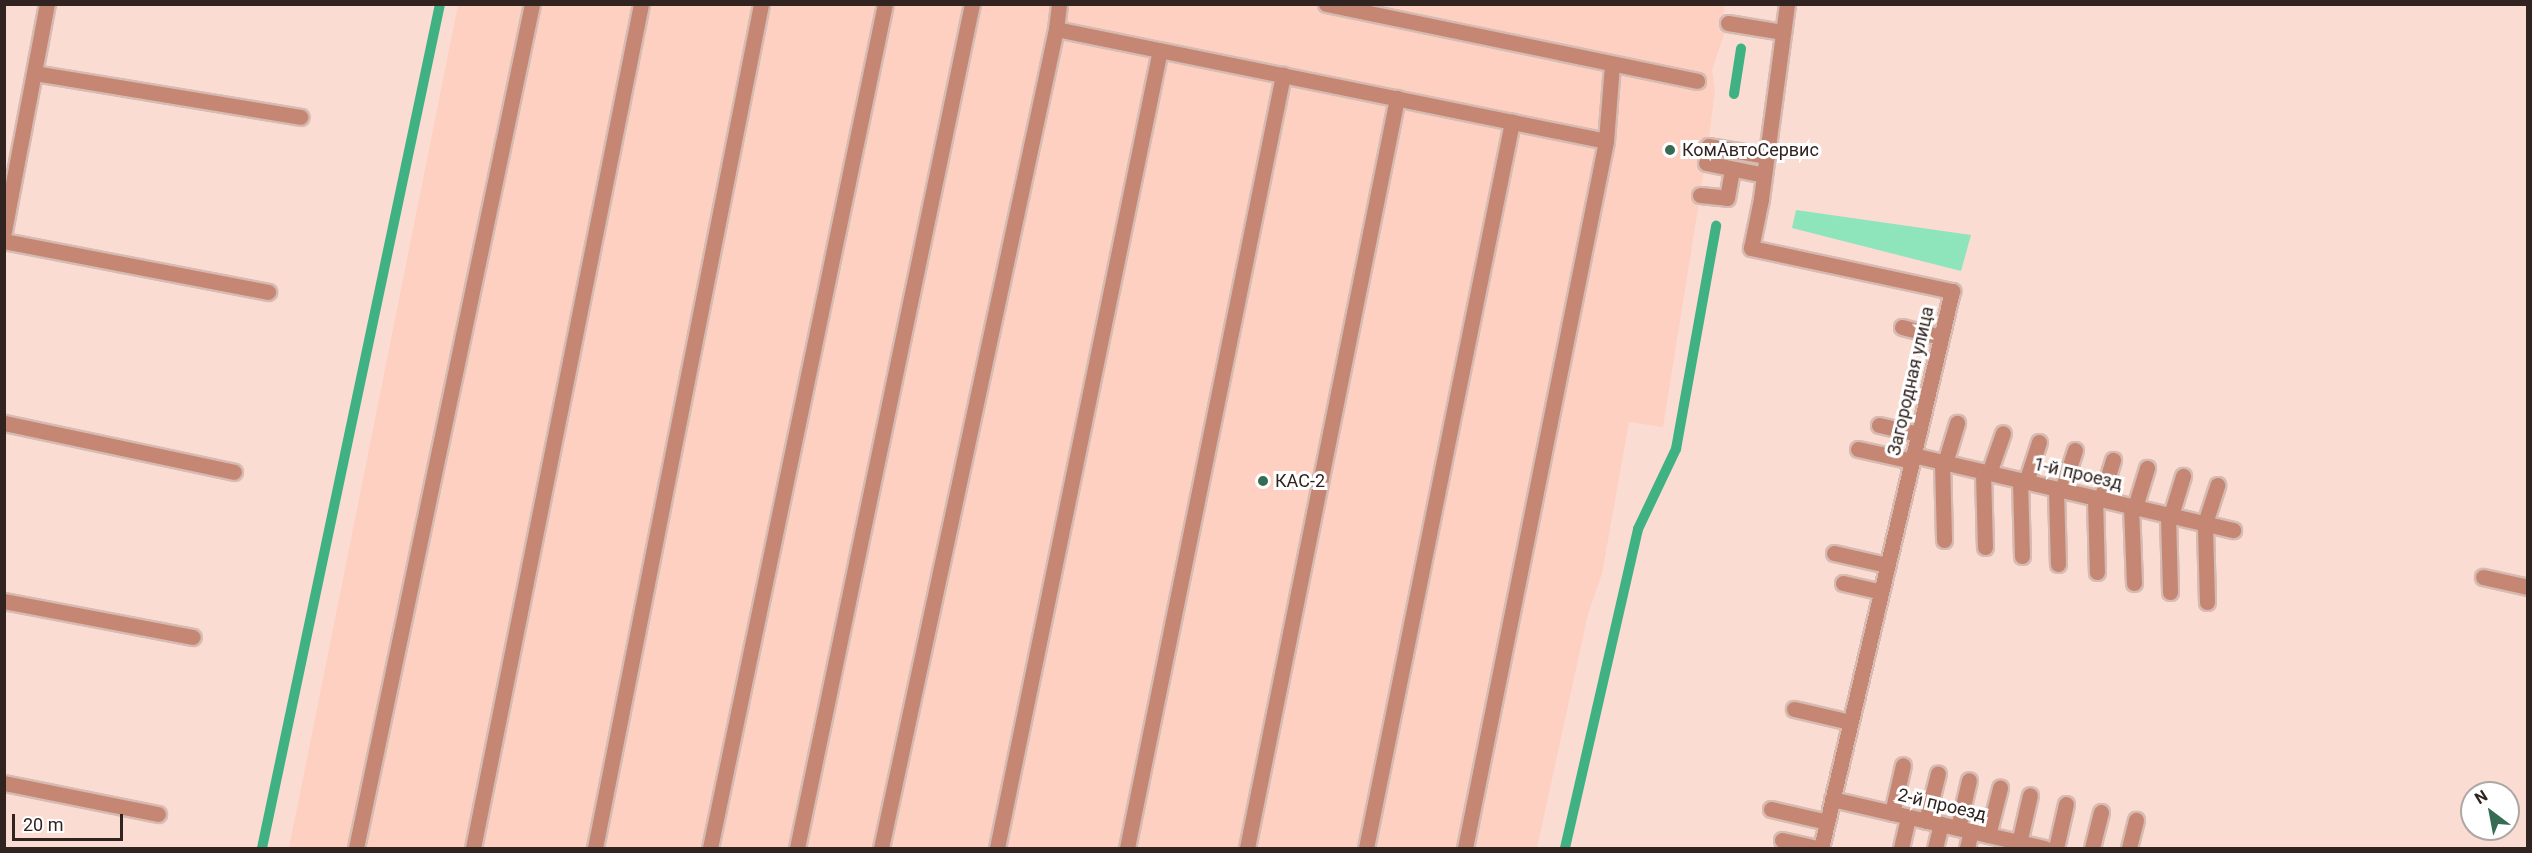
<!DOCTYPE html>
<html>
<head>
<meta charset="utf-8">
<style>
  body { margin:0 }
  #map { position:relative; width:2532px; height:853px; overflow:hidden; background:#fadcd2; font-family:Roboto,sans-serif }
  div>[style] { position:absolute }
  .built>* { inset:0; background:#fed0c2 }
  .green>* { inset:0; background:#8ee4bb }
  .stream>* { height:10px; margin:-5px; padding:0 5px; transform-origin:5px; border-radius:5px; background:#40b182 }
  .roads { filter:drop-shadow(2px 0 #d6bbb2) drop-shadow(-2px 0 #d6bbb2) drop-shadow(0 2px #d6bbb2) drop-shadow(0 -2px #d6bbb2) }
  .service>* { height:15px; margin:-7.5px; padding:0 7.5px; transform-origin:7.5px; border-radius:7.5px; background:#c58673 }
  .minor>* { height:15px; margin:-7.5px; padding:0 7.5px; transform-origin:7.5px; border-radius:7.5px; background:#c58673 }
  .dots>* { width:16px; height:16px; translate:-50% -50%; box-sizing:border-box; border:3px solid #fff; border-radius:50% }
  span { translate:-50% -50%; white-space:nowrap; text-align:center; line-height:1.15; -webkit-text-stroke:6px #fff; paint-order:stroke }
  .poi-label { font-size:18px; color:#31231f }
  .left { translate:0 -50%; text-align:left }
  .street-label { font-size:18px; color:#31231f }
  .frame { position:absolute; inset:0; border:6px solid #31231f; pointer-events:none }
  .north { position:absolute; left:2460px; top:781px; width:60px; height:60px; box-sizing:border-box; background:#fff; border:2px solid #ada7a5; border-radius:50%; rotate:328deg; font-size:16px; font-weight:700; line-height:24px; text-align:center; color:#31231f }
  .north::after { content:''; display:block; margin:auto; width:21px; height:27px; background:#356c53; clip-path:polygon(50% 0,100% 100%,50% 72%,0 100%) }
  .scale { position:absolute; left:12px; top:814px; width:111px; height:27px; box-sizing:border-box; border:3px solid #31231f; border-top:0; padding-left:8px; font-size:18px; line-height:21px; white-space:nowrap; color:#31231f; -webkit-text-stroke:4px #fff; paint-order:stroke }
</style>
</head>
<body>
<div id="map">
  <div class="built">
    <div style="clip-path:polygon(458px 5px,1725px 5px,1722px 24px,1728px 23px,1712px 70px,1715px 90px,1708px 146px,1663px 427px,1629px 422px,1602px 574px,1588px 614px,1537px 848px,289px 848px)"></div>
  </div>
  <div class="green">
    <div style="clip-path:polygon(1796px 210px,1971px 235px,1961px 271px,1792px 228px)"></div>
  </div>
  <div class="stream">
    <div style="left:1734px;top:94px;width:46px;rotate:-81.2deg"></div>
    <div style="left:262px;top:848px;width:863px;rotate:-78.09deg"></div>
    <div style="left:1565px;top:848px;width:327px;rotate:-77.1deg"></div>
    <div style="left:1638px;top:529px;width:89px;rotate:-64.6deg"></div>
    <div style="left:1676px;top:449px;width:227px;rotate:-79.8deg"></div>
  </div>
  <div class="roads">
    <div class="service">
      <div style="left:1326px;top:4px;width:379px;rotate:11.7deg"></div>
      <div style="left:1728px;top:23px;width:56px;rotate:9.3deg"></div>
      <div style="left:1056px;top:29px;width:561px;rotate:11.51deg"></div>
      <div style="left:35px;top:73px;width:269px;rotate:9.4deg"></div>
      <div style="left:1708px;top:146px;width:60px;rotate:9.6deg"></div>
      <div style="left:1706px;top:163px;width:59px;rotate:11.7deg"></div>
      <div style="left:1700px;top:195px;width:27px;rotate:6deg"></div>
      <div style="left:1727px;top:198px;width:29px;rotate:-80deg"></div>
      <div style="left:4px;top:231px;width:231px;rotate:-79.3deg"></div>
      <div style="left:4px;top:241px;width:269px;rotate:10.9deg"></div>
      <div style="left:1902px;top:327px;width:40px;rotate:14.4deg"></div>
      <div style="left:4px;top:423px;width:235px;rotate:12deg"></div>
      <div style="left:1879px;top:425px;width:40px;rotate:13deg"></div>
      <div style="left:1858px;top:449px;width:55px;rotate:12.5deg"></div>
      <div style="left:1913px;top:455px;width:329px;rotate:13.2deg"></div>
      <div style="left:1942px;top:462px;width:78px;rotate:88.5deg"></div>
      <div style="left:1945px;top:463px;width:42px;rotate:-73.3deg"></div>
      <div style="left:1983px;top:472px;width:75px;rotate:88.5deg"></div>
      <div style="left:1989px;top:473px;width:42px;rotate:-70.7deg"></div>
      <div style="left:2020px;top:480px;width:76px;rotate:88.5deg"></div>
      <div style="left:2026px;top:482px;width:42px;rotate:-72deg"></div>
      <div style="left:2056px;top:489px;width:75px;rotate:88.5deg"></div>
      <div style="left:2062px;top:490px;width:42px;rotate:-72deg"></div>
      <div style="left:2095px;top:498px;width:74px;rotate:88.5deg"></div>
      <div style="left:2101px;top:499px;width:41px;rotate:-72.9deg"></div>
      <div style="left:2131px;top:506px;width:77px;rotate:87.8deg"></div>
      <div style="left:2135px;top:507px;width:41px;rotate:-72.9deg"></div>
      <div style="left:2168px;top:515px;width:77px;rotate:88.5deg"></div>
      <div style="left:2171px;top:515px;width:41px;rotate:-72.9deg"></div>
      <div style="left:1834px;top:553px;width:54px;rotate:12.8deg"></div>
      <div style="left:2483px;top:577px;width:46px;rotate:12.5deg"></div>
      <div style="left:1843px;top:583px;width:39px;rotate:13deg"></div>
      <div style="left:4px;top:601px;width:192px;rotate:10.8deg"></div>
      <div style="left:2207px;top:602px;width:79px;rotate:-91.5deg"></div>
      <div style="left:2205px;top:523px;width:40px;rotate:-72deg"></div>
      <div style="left:1794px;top:709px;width:57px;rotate:13.1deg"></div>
      <div style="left:4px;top:783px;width:157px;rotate:11.4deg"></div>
      <div style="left:1832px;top:799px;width:218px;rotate:13deg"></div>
      <div style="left:1771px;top:809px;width:57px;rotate:13.1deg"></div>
      <div style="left:1892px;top:813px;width:49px;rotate:-77.1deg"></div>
      <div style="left:1926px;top:821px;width:49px;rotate:-76deg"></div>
      <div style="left:1958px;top:828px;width:49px;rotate:-77.1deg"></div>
      <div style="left:1988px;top:835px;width:49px;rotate:-75.7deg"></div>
      <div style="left:1782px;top:840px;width:36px;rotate:13deg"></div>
      <div style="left:2019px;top:843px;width:49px;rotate:-77.1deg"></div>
      <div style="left:356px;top:848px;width:862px;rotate:-78.22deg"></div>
      <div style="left:473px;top:848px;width:861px;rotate:-78.74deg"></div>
      <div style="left:595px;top:848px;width:860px;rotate:-78.87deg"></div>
      <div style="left:710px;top:848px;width:862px;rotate:-78.29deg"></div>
      <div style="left:797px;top:848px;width:862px;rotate:-78.29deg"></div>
      <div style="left:881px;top:848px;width:837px;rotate:-77.94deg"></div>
      <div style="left:1056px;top:29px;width:25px;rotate:-83deg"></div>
      <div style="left:997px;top:848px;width:814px;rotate:-78.46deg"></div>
      <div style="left:1127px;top:848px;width:789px;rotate:-78.59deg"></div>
      <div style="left:1247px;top:848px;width:765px;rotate:-78.69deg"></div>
      <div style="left:1366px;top:848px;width:741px;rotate:-78.63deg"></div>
      <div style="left:1465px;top:848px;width:721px;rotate:-78.72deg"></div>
      <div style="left:1606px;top:141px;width:77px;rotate:-85.5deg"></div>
      <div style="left:1901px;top:848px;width:32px;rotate:-77deg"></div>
      <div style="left:1935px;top:848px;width:25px;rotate:-76deg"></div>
      <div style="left:1967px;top:848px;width:17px;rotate:-77deg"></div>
      <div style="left:2056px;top:848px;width:45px;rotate:-77.2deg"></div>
      <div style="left:2092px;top:848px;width:37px;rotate:-76deg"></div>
      <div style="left:2129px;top:848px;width:29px;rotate:-76deg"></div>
    </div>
    <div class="minor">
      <div style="left:1787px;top:4px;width:197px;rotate:97.6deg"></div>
      <div style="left:1761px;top:199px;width:50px;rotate:101.5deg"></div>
      <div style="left:1751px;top:248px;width:206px;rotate:12.1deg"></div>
      <div style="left:1952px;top:291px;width:572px;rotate:103.23deg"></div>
    </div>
  </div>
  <div class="dots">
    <div style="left:1670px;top:150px;background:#356c53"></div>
    <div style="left:1263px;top:481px;background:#356c53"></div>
  </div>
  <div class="poi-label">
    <span class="left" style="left:1682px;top:150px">КомАвтоСервис</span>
    <span class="left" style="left:1275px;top:481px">КАС-2</span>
  </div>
  <div class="street-label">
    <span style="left:1911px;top:381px;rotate:-77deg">Загородная улица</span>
    <span style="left:2078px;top:474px;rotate:13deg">1-й проезд</span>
    <span style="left:1942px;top:805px;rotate:13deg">2-й проезд</span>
  </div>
  <div class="frame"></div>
  <div class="north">N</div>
  <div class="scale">20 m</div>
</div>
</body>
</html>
